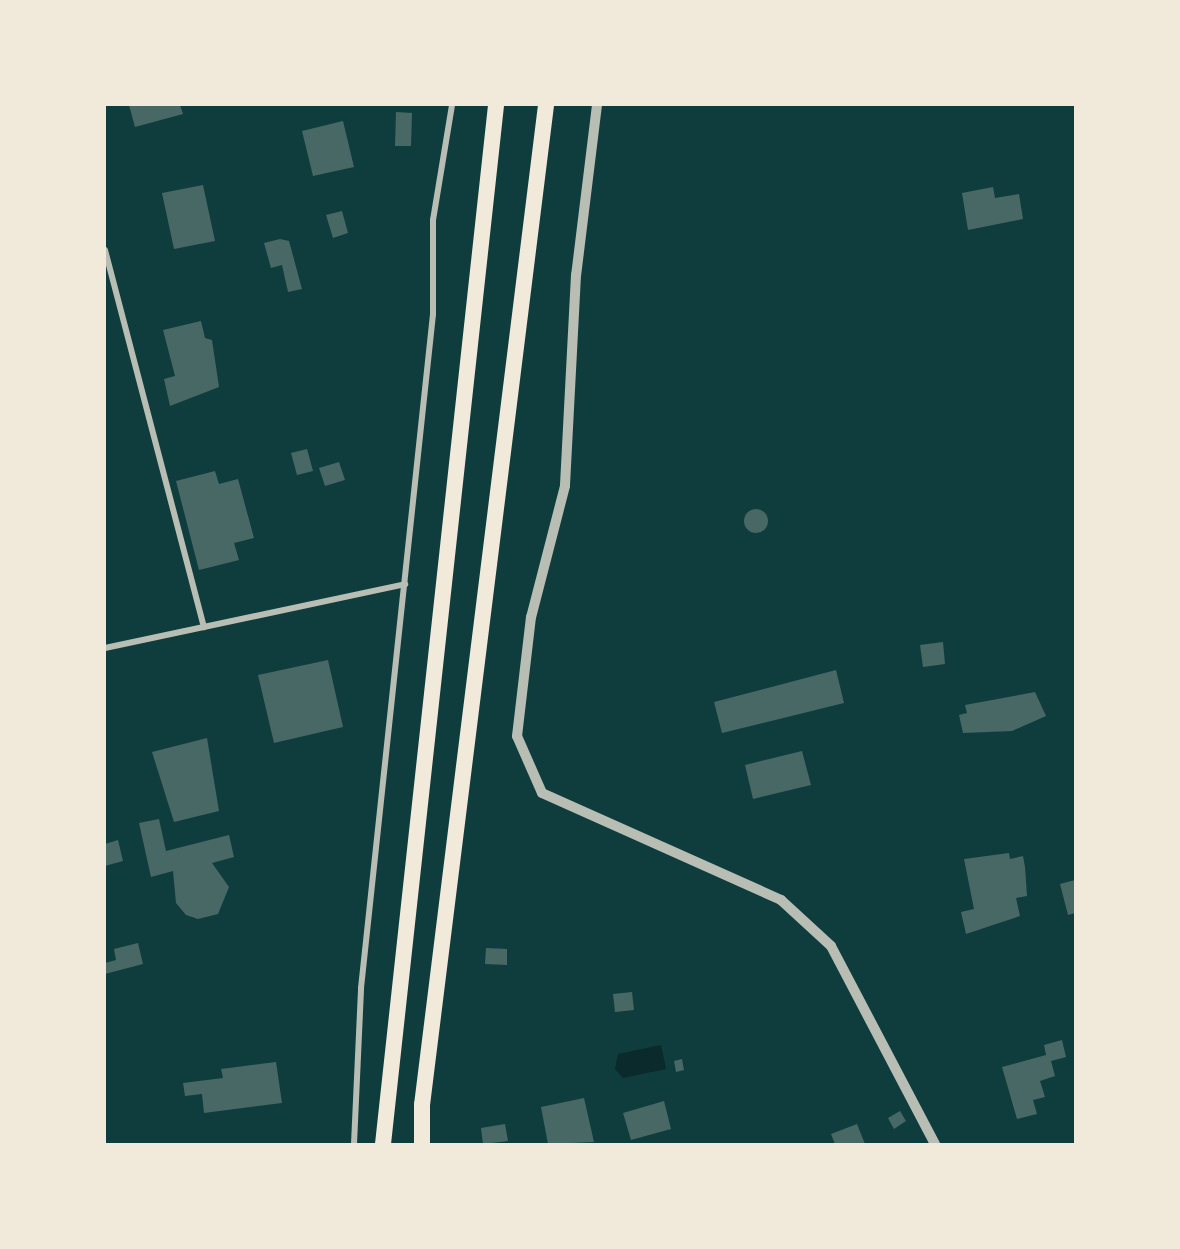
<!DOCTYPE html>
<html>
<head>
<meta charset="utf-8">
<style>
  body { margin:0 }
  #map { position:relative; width:1180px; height:1249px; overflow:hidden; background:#0f3d3e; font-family:Poppins,sans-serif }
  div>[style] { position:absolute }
  .water>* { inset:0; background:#0a2a2b }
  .building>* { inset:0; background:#486865 }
  .round { border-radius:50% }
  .minor>* { height:6px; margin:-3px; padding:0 3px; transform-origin:3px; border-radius:3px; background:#b8beb3 }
  .tertiary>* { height:10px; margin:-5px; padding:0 5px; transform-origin:5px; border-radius:5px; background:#b8beb3 }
  .trunk>* { height:16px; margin:-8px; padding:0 8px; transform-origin:8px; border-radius:8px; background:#f1e9da }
  span { translate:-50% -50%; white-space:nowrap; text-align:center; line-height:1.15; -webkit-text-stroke:6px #f1e9da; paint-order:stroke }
  .frame { position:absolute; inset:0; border:106px solid #f1e9da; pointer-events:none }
</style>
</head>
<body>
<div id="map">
  <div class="water">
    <div style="clip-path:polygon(661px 1045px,666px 1069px,623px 1078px,615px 1069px,618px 1054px)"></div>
  </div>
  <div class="building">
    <div style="clip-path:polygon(129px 105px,180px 105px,183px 114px,135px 127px)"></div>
    <div style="clip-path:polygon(396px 112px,412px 113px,411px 146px,395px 146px)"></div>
    <div style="clip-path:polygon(343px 121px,354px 167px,313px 176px,302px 131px)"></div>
    <div style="clip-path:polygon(203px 185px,215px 241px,174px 249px,162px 193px)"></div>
    <div style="clip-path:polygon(993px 187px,995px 198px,1019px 194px,1023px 219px,968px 230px,962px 193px)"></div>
    <div style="clip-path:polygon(342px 211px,348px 233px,333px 238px,326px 215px)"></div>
    <div style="clip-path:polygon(280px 239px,289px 241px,302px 289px,288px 292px,282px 265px,271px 268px,264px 243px)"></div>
    <div style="clip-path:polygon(201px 321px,205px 338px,212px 340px,219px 387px,170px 406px,164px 379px,175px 376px,163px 330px)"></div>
    <div style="clip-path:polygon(307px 449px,313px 471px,297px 475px,291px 453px)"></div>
    <div style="clip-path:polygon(339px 462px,345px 480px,325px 486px,319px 468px)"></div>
    <div style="clip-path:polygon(215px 471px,219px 484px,238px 479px,254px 538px,234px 543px,239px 560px,199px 570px,176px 481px)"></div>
    <div class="round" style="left:744px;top:509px;width:24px;height:24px"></div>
    <div style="clip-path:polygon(943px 642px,945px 664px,923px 667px,920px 645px)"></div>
    <div style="clip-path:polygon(328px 660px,343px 727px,274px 743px,258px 675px)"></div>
    <div style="clip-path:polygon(836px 670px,844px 703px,722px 733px,714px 702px)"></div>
    <div style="clip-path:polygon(1035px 692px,1046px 716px,1012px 731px,963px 733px,959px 715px,967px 713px,965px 705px)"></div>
    <div style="clip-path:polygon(207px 738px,219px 811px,174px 822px,152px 752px)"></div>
    <div style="clip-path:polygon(802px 751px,811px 785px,753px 799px,745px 765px)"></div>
    <div style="clip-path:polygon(159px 819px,166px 851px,229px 835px,234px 857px,212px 863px,229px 887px,218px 914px,198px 919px,186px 915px,176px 903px,173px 871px,151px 877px,139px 823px)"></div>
    <div style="clip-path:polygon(118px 840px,123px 861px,105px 866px,105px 844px)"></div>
    <div style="clip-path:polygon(1009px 853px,1010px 859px,1023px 856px,1025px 867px,1027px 896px,1016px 898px,1020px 916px,966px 934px,961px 912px,974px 909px,964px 859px)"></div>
    <div style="clip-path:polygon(1075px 880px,1075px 913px,1068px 915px,1060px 884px)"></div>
    <div style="clip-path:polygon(138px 943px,143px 964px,105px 974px,105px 963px,116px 960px,114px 949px)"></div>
    <div style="clip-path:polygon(486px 948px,507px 949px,507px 965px,485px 964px)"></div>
    <div style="clip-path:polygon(632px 992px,634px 1010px,615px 1012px,613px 994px)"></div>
    <div style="clip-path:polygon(1062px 1040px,1066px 1057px,1051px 1061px,1055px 1076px,1040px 1081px,1045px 1097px,1033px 1100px,1037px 1114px,1017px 1119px,1002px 1067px,1046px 1055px,1044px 1045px)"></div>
    <div style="clip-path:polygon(682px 1059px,684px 1070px,676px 1072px,674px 1061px)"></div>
    <div style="clip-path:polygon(276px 1062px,282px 1103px,204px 1113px,202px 1094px,185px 1096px,183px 1083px,223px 1078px,221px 1069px)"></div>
    <div style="clip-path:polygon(584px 1098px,594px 1142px,548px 1144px,541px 1107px)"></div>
    <div style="clip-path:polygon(664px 1101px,671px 1129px,631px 1140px,623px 1113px)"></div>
    <div style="clip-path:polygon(900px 1111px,906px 1121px,894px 1129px,888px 1118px)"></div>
    <div style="clip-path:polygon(505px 1124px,508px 1141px,483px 1144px,481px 1128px)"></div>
    <div style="clip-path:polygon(857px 1124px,865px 1144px,835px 1144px,831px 1134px)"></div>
  </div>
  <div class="minor">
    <div style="left:105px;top:250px;width:390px;rotate:75.3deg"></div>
    <div style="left:105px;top:648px;width:307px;rotate:-12deg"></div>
    <div style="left:354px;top:1144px;width:156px;rotate:-87.4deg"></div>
    <div style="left:361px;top:988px;width:678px;rotate:-83.9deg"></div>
    <div style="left:433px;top:314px;width:94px;rotate:-90deg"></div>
    <div style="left:433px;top:220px;width:117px;rotate:-80.6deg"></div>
  </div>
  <div class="tertiary">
    <div style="left:597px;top:105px;width:171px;rotate:97deg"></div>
    <div style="left:576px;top:275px;width:211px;rotate:93deg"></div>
    <div style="left:565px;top:486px;width:135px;rotate:104.5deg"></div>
    <div style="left:531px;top:617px;width:120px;rotate:96.7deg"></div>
    <div style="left:517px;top:736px;width:62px;rotate:66.3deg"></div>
    <div style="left:542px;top:793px;width:262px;rotate:24.1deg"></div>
    <div style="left:781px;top:900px;width:68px;rotate:42.6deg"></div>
    <div style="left:831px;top:946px;width:224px;rotate:62.3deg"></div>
  </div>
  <div class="trunk">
    <div style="left:383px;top:1144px;width:1045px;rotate:-83.79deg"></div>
    <div style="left:422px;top:1144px;width:39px;rotate:-90deg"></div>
    <div style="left:422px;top:1105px;width:1008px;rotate:-82.93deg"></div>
  </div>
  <div class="frame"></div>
</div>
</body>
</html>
